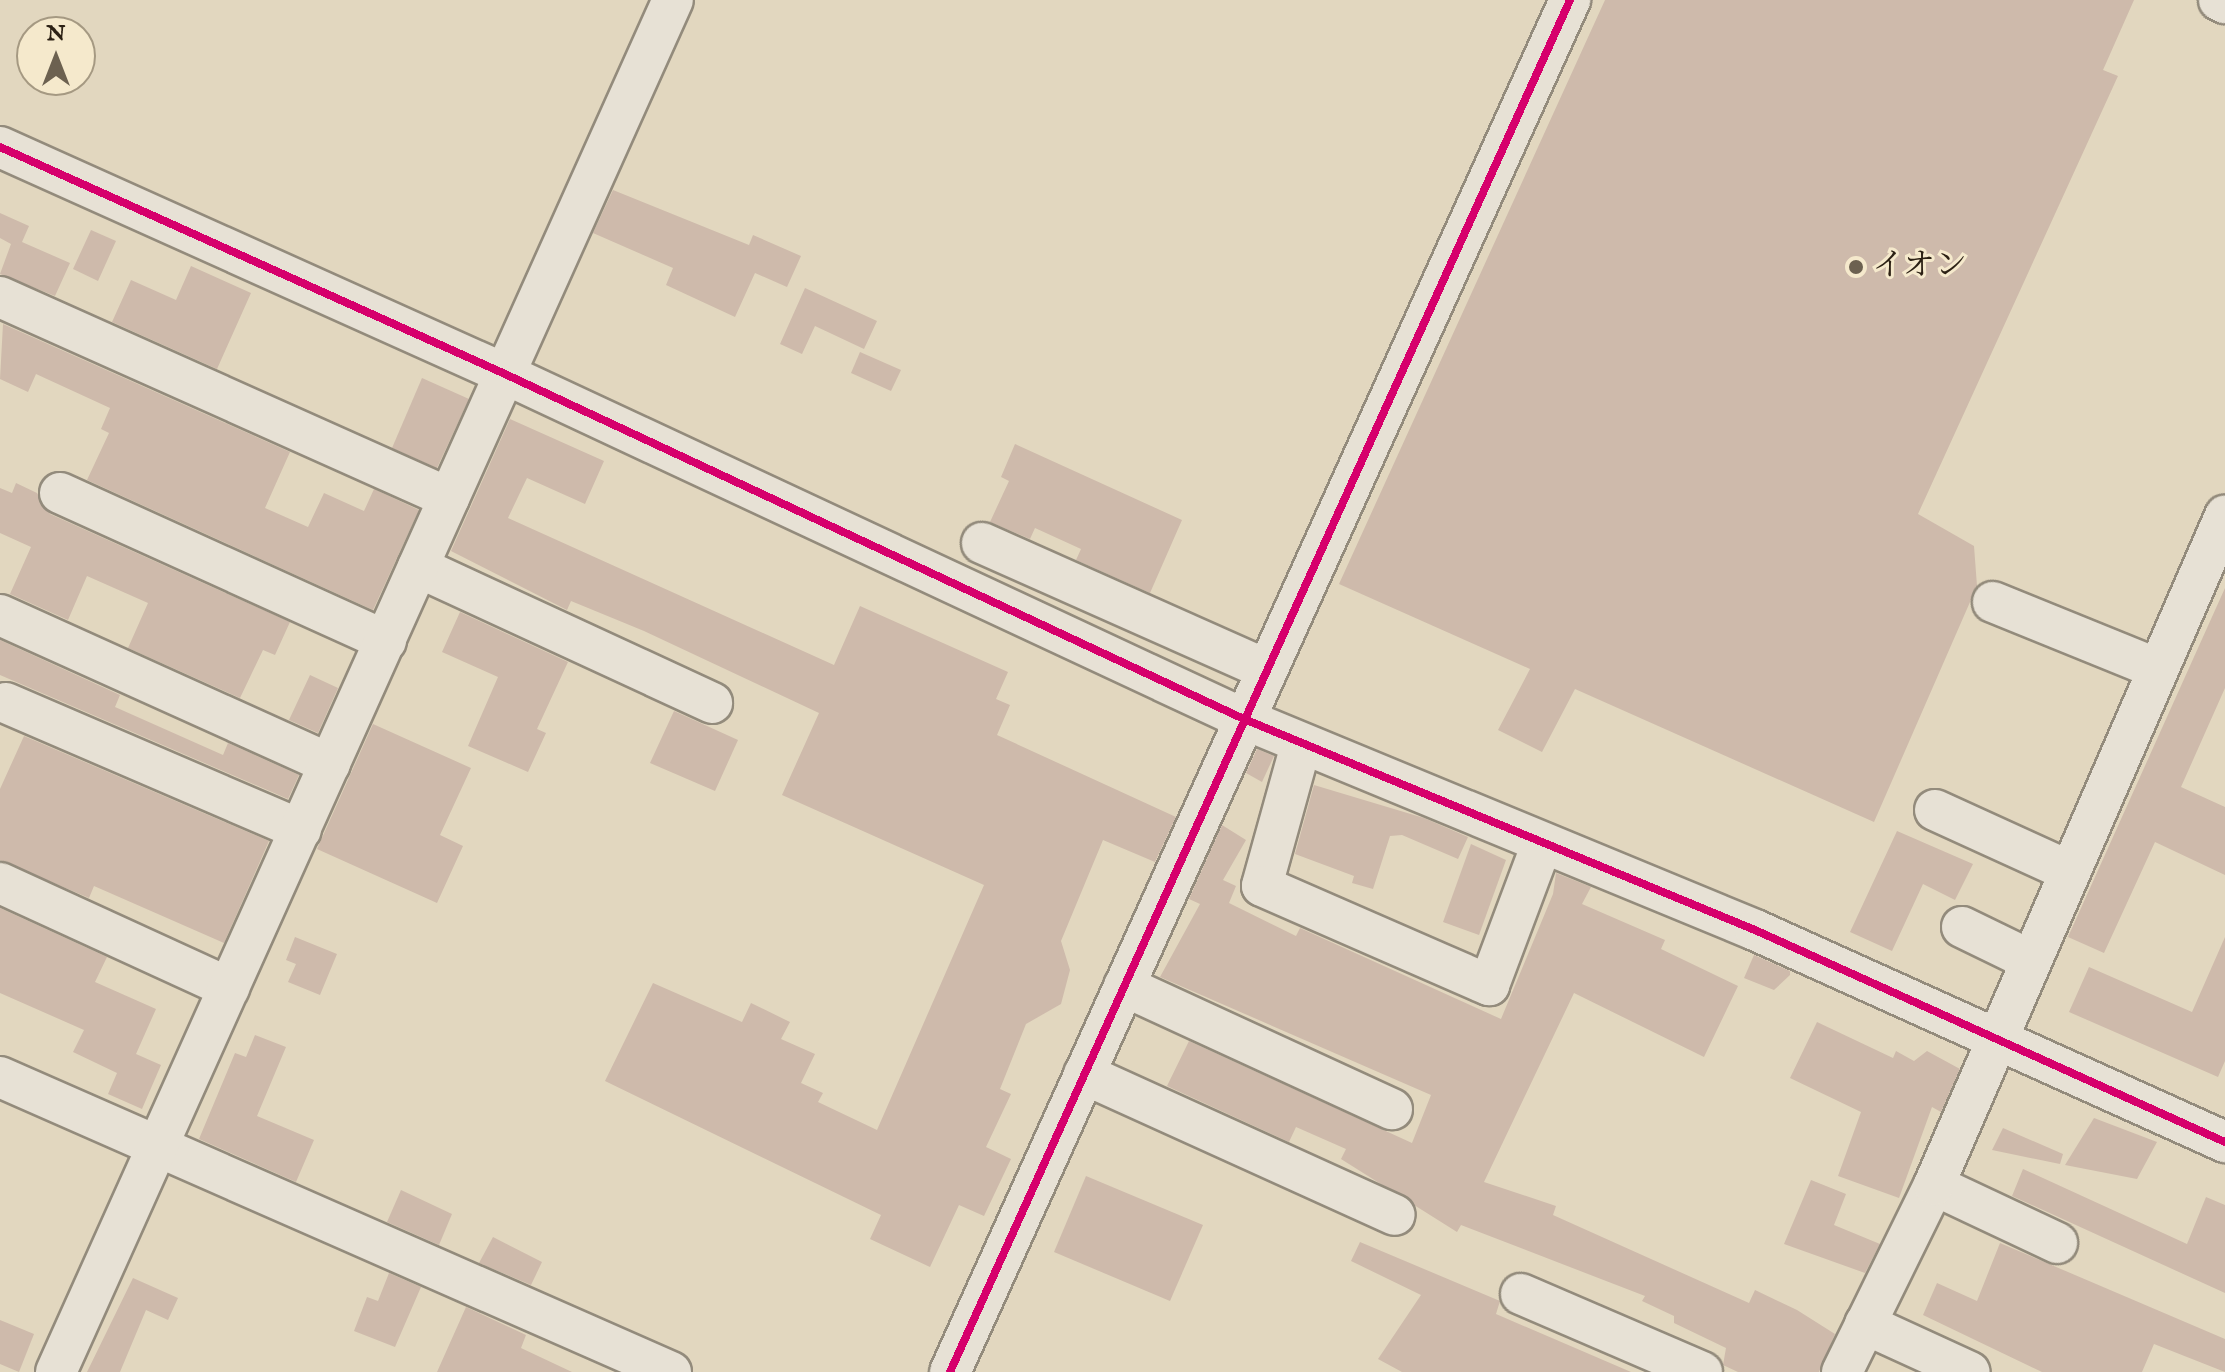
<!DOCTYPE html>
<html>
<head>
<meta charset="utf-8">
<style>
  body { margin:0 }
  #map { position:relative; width:2225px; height:1372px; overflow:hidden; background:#e2d7bf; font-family:"IM FELL English","Noto Serif JP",serif }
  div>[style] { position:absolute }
  .building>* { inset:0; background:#cebaab }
  .roads { filter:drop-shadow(2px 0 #938b7c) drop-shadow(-2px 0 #938b7c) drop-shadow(0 2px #938b7c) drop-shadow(0 -2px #938b7c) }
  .minor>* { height:40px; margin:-20px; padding:0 20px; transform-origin:20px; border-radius:20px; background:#e7e1d5 }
  .cycleway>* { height:8px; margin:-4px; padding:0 4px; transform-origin:4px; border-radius:4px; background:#d6006c }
  .dots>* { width:22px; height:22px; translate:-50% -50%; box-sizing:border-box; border:4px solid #f5e9cc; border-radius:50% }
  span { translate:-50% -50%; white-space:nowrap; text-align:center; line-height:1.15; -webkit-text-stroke:6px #f5e9cc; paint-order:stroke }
  .poi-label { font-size:32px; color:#2c2114 }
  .left { translate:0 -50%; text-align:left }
  .north { position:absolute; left:16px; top:16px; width:80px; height:80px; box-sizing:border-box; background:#f5e9cc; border:2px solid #a59982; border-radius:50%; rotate:0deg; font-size:22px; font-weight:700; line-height:32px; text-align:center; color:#2c2114 }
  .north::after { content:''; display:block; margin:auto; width:28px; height:36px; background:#6c6150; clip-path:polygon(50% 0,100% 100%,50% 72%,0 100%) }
</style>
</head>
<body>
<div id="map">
  <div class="building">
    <div style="clip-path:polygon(1605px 0,2134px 0,2103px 70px,2118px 76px,1918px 514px,1974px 546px,1977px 586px,1874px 822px,1575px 689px,1542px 752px,1498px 730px,1530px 669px,1339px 584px)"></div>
    <div style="clip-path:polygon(613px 190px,749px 245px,753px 235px,801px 256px,787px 287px,755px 273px,735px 317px,666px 285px,673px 268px,593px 233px)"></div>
    <div style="clip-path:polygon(0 213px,29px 226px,22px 242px,70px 263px,55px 296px,0 274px,11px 244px,0 238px)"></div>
    <div style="clip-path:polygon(91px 230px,116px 241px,98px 281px,73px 269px)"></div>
    <div style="clip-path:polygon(191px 266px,251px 293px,217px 369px,112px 322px,131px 280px,176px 300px)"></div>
    <div style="clip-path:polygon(805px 288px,877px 321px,864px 349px,815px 326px,802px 354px,780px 344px)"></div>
    <div style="clip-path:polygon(3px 324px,290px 452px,265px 508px,308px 527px,324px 493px,364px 511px,374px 489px,419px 510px,373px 610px,87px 480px,109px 433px,101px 429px,110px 408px,36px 374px,28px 392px,0 379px)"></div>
    <div style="clip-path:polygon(860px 352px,901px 370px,891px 391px,851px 373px)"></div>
    <div style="clip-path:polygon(422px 378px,469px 399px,437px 468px,392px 448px)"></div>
    <div style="clip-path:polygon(510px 419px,604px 461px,585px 504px,527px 478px,508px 518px,834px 665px,860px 606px,1008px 672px,996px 699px,1010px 705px,997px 735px,1176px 817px,1155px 862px,1103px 840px,1061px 941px,1070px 970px,1061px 1004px,1026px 1024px,1000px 1089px,1011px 1094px,986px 1147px,1011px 1159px,984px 1216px,959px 1205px,930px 1267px,870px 1239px,881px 1215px,605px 1081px,653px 983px,742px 1022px,751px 1003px,790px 1022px,781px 1039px,815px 1054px,801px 1083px,823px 1093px,818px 1102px,877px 1130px,984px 885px,782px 795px,819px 713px,644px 631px,571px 601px,567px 610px,451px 551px)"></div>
    <div style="clip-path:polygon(1015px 444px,1182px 520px,1150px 593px,1076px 560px,1081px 549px,1035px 528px,1030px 539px,990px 522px,1009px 481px,1001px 477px)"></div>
    <div style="clip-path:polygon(16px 483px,37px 493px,50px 514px,290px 622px,275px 655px,263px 650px,240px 698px,128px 648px,148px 603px,87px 576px,68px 620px,10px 594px,31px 547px,0 533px,0 488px,12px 493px)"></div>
    <div style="clip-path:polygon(2225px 588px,2225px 688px,2181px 787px,2225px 807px,2225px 875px,2155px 842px,2104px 953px,2068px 937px)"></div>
    <div style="clip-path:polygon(460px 612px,568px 662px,537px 729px,546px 733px,528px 772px,468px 746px,498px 677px,442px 652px)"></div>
    <div style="clip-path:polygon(0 640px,120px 695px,115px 707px,223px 755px,228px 743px,299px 775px,288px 799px,0 675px)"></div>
    <div style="clip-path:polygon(310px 675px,338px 688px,318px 733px,289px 720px)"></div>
    <div style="clip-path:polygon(674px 711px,738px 740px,715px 791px,650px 763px)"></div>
    <div style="clip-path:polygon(373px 724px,471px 768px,440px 835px,463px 846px,437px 903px,317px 849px)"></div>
    <div style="clip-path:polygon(24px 736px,269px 841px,224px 943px,94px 886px,89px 898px,0 860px,0 789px)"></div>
    <div style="clip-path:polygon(1257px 749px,1274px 756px,1262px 782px,1246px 773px)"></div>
    <div style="clip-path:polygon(1314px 785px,1424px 818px,1468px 837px,1458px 859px,1402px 835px,1390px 836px,1373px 889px,1352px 883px,1354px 876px,1295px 854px)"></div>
    <div style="clip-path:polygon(1222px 825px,1246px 840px,1223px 880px,1236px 886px,1229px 903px,1296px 936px,1300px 928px,1501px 1019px,1553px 894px,1556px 873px,1591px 887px,1582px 904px,1665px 940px,1661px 949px,1738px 986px,1704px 1057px,1574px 993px,1484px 1182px,1556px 1206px,1553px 1215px,1749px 1303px,1755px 1290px,1797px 1310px,1835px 1334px,1819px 1372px,1738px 1372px,1723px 1365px,1726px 1348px,1674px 1323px,1674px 1316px,1642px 1301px,1645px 1296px,1461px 1225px,1457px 1232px,1341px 1159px,1346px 1149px,1296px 1127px,1289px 1142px,1167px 1086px,1189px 1041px,1412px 1143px,1431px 1095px,1160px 977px,1200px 904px,1189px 899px)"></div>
    <div style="clip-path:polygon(1897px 831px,1973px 864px,1955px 900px,1923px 884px,1892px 951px,1850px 932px)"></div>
    <div style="clip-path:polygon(1471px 844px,1506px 860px,1479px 935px,1443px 922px)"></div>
    <div style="clip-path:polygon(0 908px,107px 957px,95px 982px,156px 1009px,136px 1054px,161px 1065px,142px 1109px,108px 1094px,117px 1073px,73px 1052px,84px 1030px,0 993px)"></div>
    <div style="clip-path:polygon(295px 937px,337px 954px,320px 995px,288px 982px,296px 964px,286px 960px)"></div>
    <div style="clip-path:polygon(2225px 937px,2225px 1061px,2218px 1077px,2069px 1012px,2089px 967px,2192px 1012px)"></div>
    <div style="clip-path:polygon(1754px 955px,1790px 971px,1790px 975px,1774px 990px,1744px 978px)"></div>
    <div style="clip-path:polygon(1817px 1022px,1893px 1058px,1896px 1051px,1914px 1061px,1927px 1051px,1960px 1069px,1941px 1112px,1932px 1107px,1899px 1198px,1838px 1176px,1861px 1112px,1790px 1078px)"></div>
    <div style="clip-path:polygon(255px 1035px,286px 1047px,257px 1116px,314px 1140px,296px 1182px,199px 1139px,235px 1053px,246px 1057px)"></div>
    <div style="clip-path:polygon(2094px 1118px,2157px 1142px,2137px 1179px,2065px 1165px)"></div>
    <div style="clip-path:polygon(2003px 1128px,2063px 1154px,2060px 1164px,1992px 1150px)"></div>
    <div style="clip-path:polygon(2023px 1169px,2187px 1244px,2206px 1197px,2225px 1205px,2225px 1293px,2012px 1196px)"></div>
    <div style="clip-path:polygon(1086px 1176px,1203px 1225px,1170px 1301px,1054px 1252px)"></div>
    <div style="clip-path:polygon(1811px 1180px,1846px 1194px,1834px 1225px,1880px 1244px,1865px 1273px,1784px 1244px)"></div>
    <div style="clip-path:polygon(401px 1190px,452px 1214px,439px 1245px,387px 1222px)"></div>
    <div style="clip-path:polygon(493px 1237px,542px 1262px,531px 1285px,479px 1263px)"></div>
    <div style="clip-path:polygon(1360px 1242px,1500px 1301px,1496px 1314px,1631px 1372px,1402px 1372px,1378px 1359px,1421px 1295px,1351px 1261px)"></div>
    <div style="clip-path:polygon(2000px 1243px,2225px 1339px,2225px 1372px,2154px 1344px,2142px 1372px,2042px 1372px,1923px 1315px,1937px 1283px,1977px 1301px)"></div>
    <div style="clip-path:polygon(389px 1273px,421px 1287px,395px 1347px,354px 1331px,367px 1297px,378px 1301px)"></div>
    <div style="clip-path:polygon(133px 1278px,178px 1298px,168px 1320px,146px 1310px,120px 1372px,87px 1372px)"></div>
    <div style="clip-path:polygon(466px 1307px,526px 1335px,521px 1348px,572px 1372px,437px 1372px)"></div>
    <div style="clip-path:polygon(0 1320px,34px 1334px,19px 1372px,0 1364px)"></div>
  </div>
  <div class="roads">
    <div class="minor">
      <div style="left:2219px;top:0;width:7px;rotate:27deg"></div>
      <div style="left:0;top:147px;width:554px;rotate:24.2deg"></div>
      <div style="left:505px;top:374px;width:816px;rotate:25.03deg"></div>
      <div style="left:1244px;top:719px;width:553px;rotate:22.44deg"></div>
      <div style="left:1755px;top:930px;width:516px;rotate:24.28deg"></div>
      <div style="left:0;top:297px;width:492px;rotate:24.1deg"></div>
      <div style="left:60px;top:493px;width:358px;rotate:24.4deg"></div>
      <div style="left:982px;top:543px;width:312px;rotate:24deg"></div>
      <div style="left:418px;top:567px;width:324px;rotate:24.8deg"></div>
      <div style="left:1993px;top:602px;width:178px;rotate:22.1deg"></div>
      <div style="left:0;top:615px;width:362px;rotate:24.3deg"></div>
      <div style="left:6px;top:703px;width:321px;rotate:23.3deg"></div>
      <div style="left:1301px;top:745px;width:146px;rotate:105.5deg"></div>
      <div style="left:1262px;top:886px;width:248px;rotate:23.6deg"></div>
      <div style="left:1489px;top:985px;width:151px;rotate:-69.4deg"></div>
      <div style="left:1935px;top:810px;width:147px;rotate:24.5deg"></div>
      <div style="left:0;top:883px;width:252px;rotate:24.6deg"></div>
      <div style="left:1962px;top:927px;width:76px;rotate:25.9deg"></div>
      <div style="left:1124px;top:986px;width:295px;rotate:24.7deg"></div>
      <div style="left:1084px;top:1074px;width:341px;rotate:24.4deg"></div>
      <div style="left:0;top:1077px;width:733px;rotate:23.73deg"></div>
      <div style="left:1934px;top:1185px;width:136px;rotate:25.2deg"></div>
      <div style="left:1521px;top:1294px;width:197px;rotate:23.3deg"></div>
      <div style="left:1865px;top:1324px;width:115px;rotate:24.6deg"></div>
      <div style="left:56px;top:1372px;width:1504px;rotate:-65.79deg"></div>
      <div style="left:950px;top:1372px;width:1506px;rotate:-65.68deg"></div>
      <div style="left:1842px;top:1372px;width:208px;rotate:-63.8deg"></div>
      <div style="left:1934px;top:1185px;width:730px;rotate:-66.49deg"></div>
    </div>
  </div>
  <div class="cycleway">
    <div style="left:0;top:147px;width:554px;rotate:24.2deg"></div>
    <div style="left:505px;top:374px;width:816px;rotate:25.03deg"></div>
    <div style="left:1244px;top:719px;width:553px;rotate:22.44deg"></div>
    <div style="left:1755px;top:930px;width:516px;rotate:24.28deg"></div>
    <div style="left:950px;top:1372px;width:1506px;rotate:-65.68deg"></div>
  </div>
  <div class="dots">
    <div style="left:1856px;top:267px;background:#6c6150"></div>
  </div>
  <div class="poi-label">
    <span class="left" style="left:1872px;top:267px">イオン</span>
  </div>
  <div class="north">N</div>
</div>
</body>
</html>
